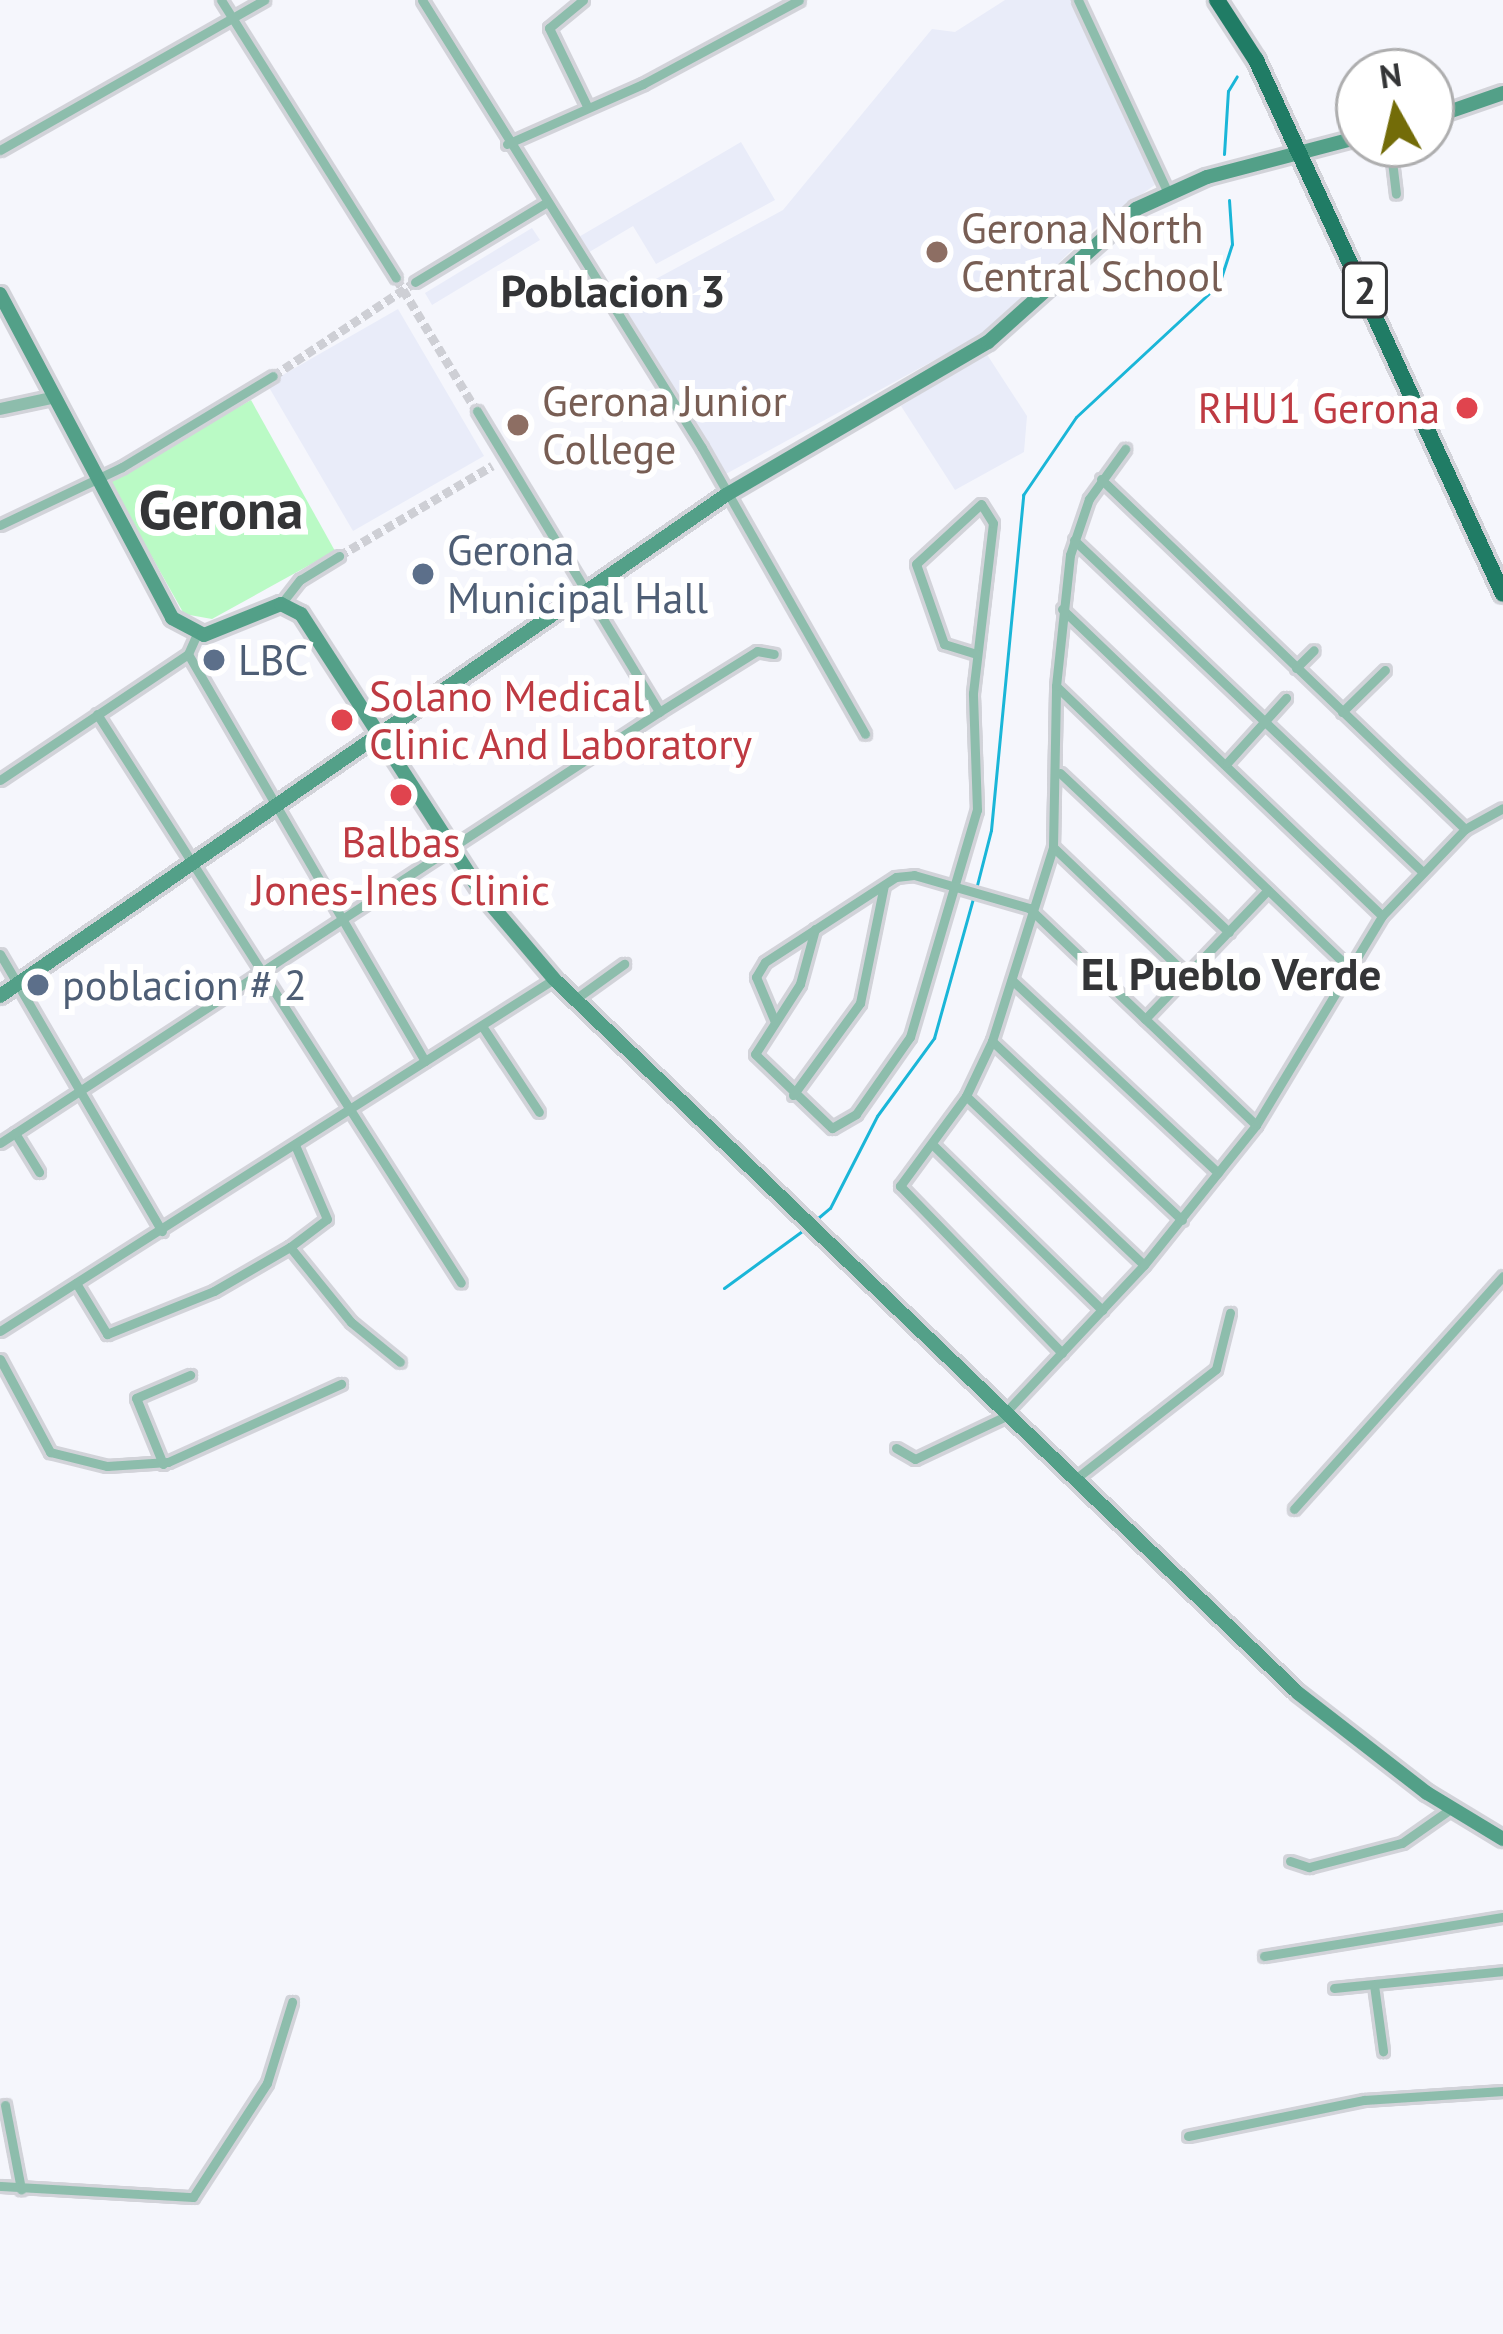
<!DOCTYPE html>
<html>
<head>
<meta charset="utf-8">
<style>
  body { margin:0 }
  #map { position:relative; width:1503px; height:2334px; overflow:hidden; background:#f5f6fc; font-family:"PT Sans",sans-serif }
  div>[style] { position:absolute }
  .built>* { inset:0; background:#e9ecf9 }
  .green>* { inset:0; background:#bafac5 }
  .stream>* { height:3px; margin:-1.5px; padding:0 1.5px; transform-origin:1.5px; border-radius:1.5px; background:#1ab6d8 }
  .minor-tunnel>* { height:9px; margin-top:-4.5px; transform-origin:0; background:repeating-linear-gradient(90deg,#cecfd5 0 9px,transparent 0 13.5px) }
  .roads { filter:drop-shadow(3px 0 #d2d3d9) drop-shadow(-3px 0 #d2d3d9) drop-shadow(0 3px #d2d3d9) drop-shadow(0 -3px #d2d3d9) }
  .minor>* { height:9px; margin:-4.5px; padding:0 4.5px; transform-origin:4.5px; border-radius:4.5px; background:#8dbdac }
  .tertiary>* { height:12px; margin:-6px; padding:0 6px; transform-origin:6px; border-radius:6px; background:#8dbdac }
  .secondary>* { height:14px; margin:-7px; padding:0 7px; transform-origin:7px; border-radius:7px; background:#53a088 }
  .trunk>* { height:16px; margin:-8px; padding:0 8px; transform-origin:8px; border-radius:8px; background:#207c65 }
  .dots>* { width:33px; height:33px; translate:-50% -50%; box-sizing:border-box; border:6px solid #fff; border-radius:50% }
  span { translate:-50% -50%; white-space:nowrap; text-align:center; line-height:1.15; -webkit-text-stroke:12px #fff; paint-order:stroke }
  .shield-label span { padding:3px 9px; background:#fff; border:3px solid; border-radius:9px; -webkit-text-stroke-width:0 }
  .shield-label { font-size:39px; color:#343537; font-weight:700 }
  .education-label { font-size:42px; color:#785e54 }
  .left { translate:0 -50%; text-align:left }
  .health-label { font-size:42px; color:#be3a42 }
  .right { translate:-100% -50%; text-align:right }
  .service-label { font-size:42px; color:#4e5e75 }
  .neighbourhood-label { font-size:45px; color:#343537; font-weight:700 }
  .district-label { font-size:54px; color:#343537; font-weight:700 }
  .north { position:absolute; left:1335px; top:48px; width:120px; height:120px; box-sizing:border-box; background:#fff; border:3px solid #aeaeaf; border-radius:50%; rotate:352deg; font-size:33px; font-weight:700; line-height:48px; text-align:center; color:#343537 }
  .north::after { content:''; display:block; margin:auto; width:42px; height:54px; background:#736c08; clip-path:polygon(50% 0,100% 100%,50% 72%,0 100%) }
</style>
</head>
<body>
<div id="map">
  <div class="built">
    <div style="clip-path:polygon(1005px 0,1074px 0,1156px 184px,1094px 229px,986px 332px,724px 475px,619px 299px,783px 210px,932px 29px,955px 32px)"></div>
    <div style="clip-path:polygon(741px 142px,775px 200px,656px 264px,633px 226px,586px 254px,577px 238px)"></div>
    <div style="clip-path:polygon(532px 228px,540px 240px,432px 305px,425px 293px)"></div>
    <div style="clip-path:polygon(398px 309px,484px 456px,353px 531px,267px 384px)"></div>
    <div style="clip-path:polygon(986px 353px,1027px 416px,1024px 452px,955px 490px,901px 406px)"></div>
  </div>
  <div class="green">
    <div style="clip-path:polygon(251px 400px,335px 551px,212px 619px,184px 614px,108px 479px)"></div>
  </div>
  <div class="stream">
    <div style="left:1224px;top:154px;width:63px;rotate:-86.4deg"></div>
    <div style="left:1228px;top:91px;width:17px;rotate:-59deg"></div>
    <div style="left:976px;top:889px;width:61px;rotate:-75.7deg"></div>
    <div style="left:991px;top:830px;width:337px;rotate:-84.5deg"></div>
    <div style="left:1023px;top:495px;width:94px;rotate:-55.8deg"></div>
    <div style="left:1076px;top:417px;width:195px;rotate:-42.9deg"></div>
    <div style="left:1219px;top:284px;width:42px;rotate:-72deg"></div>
    <div style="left:1232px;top:244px;width:44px;rotate:-93.9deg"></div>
    <div style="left:812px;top:1223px;width:23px;rotate:-40deg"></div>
    <div style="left:830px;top:1208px;width:103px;rotate:-62.9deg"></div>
    <div style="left:877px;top:1116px;width:97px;rotate:-53.8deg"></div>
    <div style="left:934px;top:1038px;width:145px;rotate:-74.4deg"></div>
    <div style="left:724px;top:1288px;width:100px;rotate:-36.1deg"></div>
  </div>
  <div class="minor-tunnel">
    <div style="left:396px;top:278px;width:156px;rotate:58.7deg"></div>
    <div style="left:273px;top:376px;width:170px;rotate:-33.5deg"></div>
    <div style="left:339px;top:556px;width:178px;rotate:-30.5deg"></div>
  </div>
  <div class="roads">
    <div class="minor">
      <div style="left:221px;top:0;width:328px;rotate:57.8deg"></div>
      <div style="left:422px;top:0;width:528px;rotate:57.99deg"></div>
      <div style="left:702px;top:448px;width:329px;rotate:60.3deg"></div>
      <div style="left:583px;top:0;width:44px;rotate:140.5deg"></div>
      <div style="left:549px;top:28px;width:87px;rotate:64deg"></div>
      <div style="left:1078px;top:0;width:213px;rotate:65deg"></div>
      <div style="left:507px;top:144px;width:149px;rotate:-23.8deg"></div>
      <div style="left:643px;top:84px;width:177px;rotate:-28.3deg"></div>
      <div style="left:1390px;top:144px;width:50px;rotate:83.2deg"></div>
      <div style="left:0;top:150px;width:304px;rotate:-29.6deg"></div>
      <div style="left:415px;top:282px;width:151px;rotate:-31.2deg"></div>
      <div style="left:477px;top:411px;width:352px;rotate:58.8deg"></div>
      <div style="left:1101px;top:479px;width:505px;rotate:43.88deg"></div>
      <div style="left:0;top:525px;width:135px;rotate:-25.4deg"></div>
      <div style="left:122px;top:467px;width:176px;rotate:-31.1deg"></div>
      <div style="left:1074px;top:540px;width:480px;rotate:43.6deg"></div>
      <div style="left:281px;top:604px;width:31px;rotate:-52deg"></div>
      <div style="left:300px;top:580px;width:46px;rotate:-31.6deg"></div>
      <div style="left:1062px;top:609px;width:443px;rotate:43.8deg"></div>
      <div style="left:188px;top:654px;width:471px;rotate:59.8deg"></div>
      <div style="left:1296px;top:668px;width:25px;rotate:-45deg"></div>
      <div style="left:1056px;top:686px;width:405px;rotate:43.9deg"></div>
      <div style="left:1342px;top:712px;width:60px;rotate:-44.3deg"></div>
      <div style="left:97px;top:714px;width:675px;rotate:57.39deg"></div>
      <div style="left:1227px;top:763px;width:88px;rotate:-47.8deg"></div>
      <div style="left:1060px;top:773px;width:232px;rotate:43.3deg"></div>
      <div style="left:0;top:780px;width:226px;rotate:-33.8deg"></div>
      <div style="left:188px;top:654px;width:22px;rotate:-66deg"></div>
      <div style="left:1053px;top:847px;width:185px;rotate:43.7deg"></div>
      <div style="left:815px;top:929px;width:57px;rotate:105.3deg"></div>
      <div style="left:800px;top:984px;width:83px;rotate:122.7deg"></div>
      <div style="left:755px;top:1054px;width:107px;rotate:43.9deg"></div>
      <div style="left:832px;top:1128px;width:28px;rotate:-30deg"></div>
      <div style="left:856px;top:1114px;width:94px;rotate:-55deg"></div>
      <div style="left:910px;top:1037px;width:237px;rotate:-73.6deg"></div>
      <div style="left:977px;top:810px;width:117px;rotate:-92deg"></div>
      <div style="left:973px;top:693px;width:171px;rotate:-83.3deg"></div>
      <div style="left:993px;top:523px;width:22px;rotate:-122deg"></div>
      <div style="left:981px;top:504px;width:88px;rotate:137.3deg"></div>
      <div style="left:916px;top:564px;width:85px;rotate:70.7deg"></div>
      <div style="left:944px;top:644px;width:34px;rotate:17deg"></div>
      <div style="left:0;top:954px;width:321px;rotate:59.7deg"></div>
      <div style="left:1012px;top:980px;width:282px;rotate:43.1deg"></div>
      <div style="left:574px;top:1000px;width:62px;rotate:-35.8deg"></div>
      <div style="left:1145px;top:1019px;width:178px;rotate:-46.4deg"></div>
      <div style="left:775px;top:1022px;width:49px;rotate:-112.9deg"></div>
      <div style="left:756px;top:977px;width:17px;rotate:-59deg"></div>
      <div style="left:765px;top:962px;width:156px;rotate:-33deg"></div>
      <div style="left:896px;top:877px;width:18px;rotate:-6deg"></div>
      <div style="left:914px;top:875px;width:120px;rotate:16deg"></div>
      <div style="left:1029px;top:908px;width:314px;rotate:43.7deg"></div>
      <div style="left:482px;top:1026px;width:103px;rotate:56.5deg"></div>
      <div style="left:992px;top:1041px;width:261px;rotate:43.3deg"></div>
      <div style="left:793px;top:1095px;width:114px;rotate:-53.9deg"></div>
      <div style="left:860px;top:1003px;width:120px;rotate:-78.5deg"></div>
      <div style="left:966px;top:1096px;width:245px;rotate:43.5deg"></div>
      <div style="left:15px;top:1133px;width:46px;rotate:58.4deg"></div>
      <div style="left:0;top:1143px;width:787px;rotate:-33.19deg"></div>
      <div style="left:659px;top:712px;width:115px;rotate:-31.9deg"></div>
      <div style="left:757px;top:651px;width:17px;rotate:10deg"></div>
      <div style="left:932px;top:1144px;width:238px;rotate:44.3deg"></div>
      <div style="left:290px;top:1247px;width:97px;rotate:50.9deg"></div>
      <div style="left:351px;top:1322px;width:63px;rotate:39.2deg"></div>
      <div style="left:76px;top:1283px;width:60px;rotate:58.7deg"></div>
      <div style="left:107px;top:1334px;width:115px;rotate:-21.9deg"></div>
      <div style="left:214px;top:1291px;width:88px;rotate:-30.1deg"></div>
      <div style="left:290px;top:1247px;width:46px;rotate:-37.1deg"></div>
      <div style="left:327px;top:1219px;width:81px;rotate:-113.4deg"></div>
      <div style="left:0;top:1331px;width:656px;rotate:-32.43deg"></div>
      <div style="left:1062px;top:1353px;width:233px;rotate:-134.1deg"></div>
      <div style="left:900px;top:1186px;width:112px;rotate:-53.7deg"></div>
      <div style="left:966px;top:1096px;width:61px;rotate:-64.7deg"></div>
      <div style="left:992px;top:1041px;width:203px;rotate:-72.5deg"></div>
      <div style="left:1053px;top:847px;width:161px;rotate:-88.9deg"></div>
      <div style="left:1056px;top:686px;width:132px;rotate:-83.9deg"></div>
      <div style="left:1070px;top:555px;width:59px;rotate:-71.3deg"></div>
      <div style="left:1089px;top:499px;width:62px;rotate:-54.2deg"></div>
      <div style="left:0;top:1359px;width:106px;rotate:61.7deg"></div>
      <div style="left:50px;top:1452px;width:59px;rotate:13.8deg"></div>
      <div style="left:107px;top:1466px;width:61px;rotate:-3.8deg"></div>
      <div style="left:168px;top:1462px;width:190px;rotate:-24.3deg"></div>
      <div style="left:1004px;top:1414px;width:204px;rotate:-46.8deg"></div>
      <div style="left:1144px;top:1265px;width:179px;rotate:-51.3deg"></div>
      <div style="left:1256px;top:1125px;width:244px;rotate:-58.9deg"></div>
      <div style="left:1382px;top:916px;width:120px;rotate:-46.3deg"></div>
      <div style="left:1465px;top:829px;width:43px;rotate:-28.9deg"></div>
      <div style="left:896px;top:1448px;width:22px;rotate:30deg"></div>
      <div style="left:915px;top:1459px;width:101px;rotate:-25.3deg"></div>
      <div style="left:163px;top:1464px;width:71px;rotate:-112.2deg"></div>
      <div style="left:136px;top:1398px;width:59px;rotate:-23.1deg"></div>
      <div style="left:1074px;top:1480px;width:180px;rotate:-38deg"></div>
      <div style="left:1216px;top:1369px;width:58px;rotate:-76deg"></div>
      <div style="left:1294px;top:1509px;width:313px;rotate:-48.1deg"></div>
      <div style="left:1290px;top:1861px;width:20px;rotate:18deg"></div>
      <div style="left:1309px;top:1867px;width:96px;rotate:-14.5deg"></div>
      <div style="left:1402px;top:1843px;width:61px;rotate:-35deg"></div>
      <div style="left:1264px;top:1956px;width:242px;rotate:-9.3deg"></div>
      <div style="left:1374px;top:1985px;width:67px;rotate:82.2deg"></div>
      <div style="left:1334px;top:1988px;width:170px;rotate:-5.7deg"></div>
      <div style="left:5px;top:2105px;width:86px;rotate:79.2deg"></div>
      <div style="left:1188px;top:2136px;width:180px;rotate:-11.6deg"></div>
      <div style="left:1364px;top:2100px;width:139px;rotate:-3.7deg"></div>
      <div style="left:0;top:2186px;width:193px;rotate:3.3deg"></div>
      <div style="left:193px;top:2197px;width:136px;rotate:-57deg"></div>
      <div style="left:267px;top:2083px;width:85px;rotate:-72.8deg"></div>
    </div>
    <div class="tertiary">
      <div style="left:0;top:409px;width:52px;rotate:-12.2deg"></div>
    </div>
    <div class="secondary">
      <div style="left:1431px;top:118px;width:76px;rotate:-19.1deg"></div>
      <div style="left:0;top:294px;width:367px;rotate:62deg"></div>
      <div style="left:172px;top:618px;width:36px;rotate:28deg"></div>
      <div style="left:204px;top:635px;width:83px;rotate:-21.9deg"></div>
      <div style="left:281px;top:604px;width:22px;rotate:27deg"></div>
      <div style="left:301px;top:614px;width:333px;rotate:57.1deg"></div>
      <div style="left:482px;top:894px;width:111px;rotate:49.7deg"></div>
      <div style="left:554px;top:979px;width:1031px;rotate:43.82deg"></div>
      <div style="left:1298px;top:1693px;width:163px;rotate:37.8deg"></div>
      <div style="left:1427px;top:1793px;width:89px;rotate:31.2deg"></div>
      <div style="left:0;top:996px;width:882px;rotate:-34.61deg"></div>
      <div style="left:726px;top:495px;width:303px;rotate:-30.3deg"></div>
      <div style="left:988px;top:342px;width:199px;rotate:-41.9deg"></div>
      <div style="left:1136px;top:209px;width:78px;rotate:-24.3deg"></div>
      <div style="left:1207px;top:177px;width:157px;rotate:-14.7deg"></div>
    </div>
    <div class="trunk">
      <div style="left:1217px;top:0;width:72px;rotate:57deg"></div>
      <div style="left:1256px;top:60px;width:588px;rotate:65.18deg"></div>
    </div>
  </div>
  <div class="dots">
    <div style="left:937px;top:252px;background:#8d6e63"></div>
    <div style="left:1467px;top:408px;background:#e0444e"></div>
    <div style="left:518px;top:425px;background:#8d6e63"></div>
    <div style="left:423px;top:574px;background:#5c6f8a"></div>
    <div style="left:214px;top:660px;background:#5c6f8a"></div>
    <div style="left:342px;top:720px;background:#e0444e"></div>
    <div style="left:401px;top:795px;background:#e0444e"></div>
    <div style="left:38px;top:985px;background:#5c6f8a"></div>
  </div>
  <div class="shield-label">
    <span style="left:1365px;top:290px">2</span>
  </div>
  <div class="education-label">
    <span class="left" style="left:961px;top:252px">Gerona North<br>Central School</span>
    <span class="left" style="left:542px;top:425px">Gerona Junior<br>College</span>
  </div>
  <div class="health-label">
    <span class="right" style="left:1440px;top:408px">RHU1 Gerona</span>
    <span class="left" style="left:369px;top:720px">Solano Medical<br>Clinic And Laboratory</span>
    <span style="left:401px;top:866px">Balbas<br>Jones-Ines Clinic</span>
  </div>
  <div class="service-label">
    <span class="left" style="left:447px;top:574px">Gerona<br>Municipal Hall</span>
    <span class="left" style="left:238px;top:660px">LBC</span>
    <span class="left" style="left:62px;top:985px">poblacion # 2</span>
  </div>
  <div class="neighbourhood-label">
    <span style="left:613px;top:291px">Poblacion 3</span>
    <span style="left:1231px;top:974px">El Pueblo Verde</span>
  </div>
  <div class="district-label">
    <span style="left:221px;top:509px">Gerona</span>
  </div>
  <div class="north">N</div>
</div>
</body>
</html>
